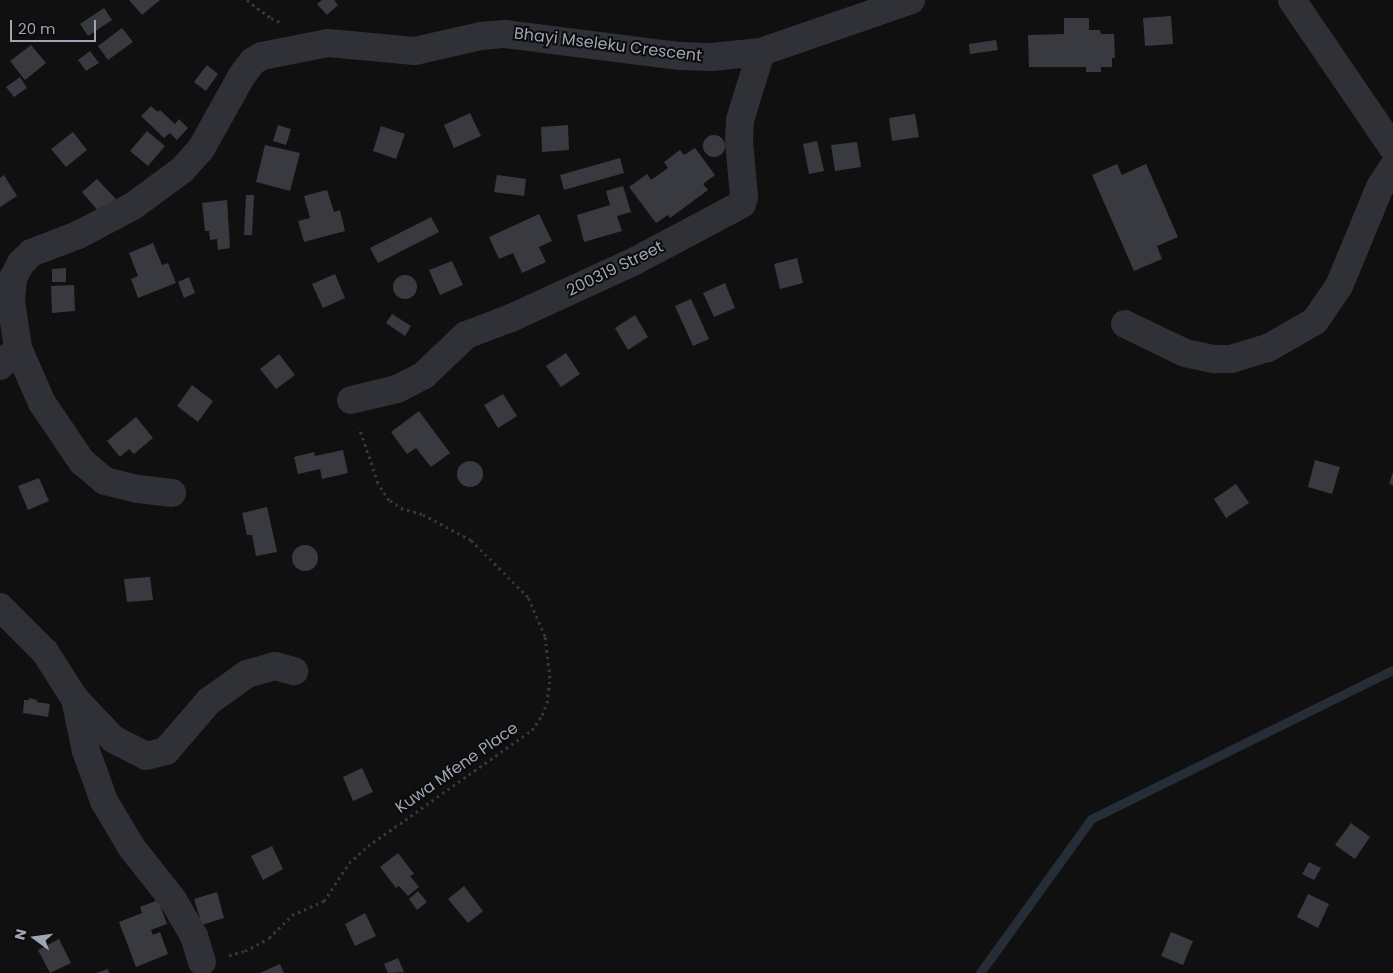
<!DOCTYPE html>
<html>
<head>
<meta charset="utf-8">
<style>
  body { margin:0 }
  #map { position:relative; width:1393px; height:973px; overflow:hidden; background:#101011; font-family:Poppins,sans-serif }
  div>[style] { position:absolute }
  .stream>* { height:9px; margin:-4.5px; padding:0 4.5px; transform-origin:4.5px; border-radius:4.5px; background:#252e36 }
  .building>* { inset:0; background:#393a40 }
  .round { border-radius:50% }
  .path>* { height:3px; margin-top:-1.5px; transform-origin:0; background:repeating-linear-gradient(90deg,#36383e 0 2.5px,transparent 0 6.5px) }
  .minor>* { height:28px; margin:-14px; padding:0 14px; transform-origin:14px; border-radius:14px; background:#303137 }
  span { translate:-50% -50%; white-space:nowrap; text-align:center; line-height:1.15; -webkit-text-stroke:4px #0b0b0c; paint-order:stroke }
  .street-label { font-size:16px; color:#9fa5b4 }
  .north { position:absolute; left:10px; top:913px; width:50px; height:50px; -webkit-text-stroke:4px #0b0b0c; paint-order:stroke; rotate:284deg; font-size:14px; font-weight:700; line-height:20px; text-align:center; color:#9fa5b4 }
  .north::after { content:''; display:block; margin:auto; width:18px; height:22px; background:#9fa5b4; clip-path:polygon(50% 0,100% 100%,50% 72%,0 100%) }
  .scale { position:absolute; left:10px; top:20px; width:86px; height:22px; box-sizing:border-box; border:2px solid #9fa5b4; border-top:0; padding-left:6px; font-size:15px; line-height:18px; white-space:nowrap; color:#9fa5b4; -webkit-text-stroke:4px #0b0b0c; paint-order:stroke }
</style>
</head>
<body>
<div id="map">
  <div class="stream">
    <div style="left:980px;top:973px;width:190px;rotate:-54.2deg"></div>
    <div style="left:1091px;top:819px;width:337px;rotate:-26.3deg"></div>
  </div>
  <div class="building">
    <div style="clip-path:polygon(129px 0,160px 0,142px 15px)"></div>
    <div style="clip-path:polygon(322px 0,334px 0,338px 5px,327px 15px,317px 4px)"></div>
    <div style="clip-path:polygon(104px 8px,112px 20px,88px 36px,80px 24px)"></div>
    <div style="clip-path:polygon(1171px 16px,1173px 44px,1145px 46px,1143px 18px)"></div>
    <div style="clip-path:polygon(1064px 18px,1089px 18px,1089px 30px,1100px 30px,1101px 34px,1114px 34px,1115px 58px,1112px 58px,1112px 67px,1101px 67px,1101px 72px,1086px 72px,1086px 67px,1029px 67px,1028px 35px,1064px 34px)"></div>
    <div style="clip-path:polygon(122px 28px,133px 42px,108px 60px,98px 46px)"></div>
    <div style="clip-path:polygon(996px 40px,998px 50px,970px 54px,969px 44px)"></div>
    <div style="clip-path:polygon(31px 45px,46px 63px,25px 80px,10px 61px)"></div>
    <div style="clip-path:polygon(90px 51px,99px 63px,86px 71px,78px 60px)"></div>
    <div style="clip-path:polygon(207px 65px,218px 74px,206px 91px,194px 82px)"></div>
    <div style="clip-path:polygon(20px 77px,27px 88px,14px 97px,6px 87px)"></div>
    <div style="clip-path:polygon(151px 106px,158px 112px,160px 110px,175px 124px,179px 119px,188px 128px,177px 140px,170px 133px,164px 138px,141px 116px)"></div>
    <div style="clip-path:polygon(470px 113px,481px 136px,454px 148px,444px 125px)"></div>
    <div style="clip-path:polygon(915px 114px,919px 137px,892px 141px,889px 118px)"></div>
    <div style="clip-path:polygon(278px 125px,291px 129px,286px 145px,273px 141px)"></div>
    <div style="clip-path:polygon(568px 125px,569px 150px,542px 152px,541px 127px)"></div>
    <div style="clip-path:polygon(381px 126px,405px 134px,396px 159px,373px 151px)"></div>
    <div style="clip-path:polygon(147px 131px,165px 146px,148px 166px,130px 151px)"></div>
    <div style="clip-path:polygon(73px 132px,87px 150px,66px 167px,51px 149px)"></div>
    <div class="round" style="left:703px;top:135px;width:22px;height:22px"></div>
    <div style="clip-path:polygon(817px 141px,824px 171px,809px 174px,803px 144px)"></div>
    <div style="clip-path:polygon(857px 142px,861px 167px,835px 171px,831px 145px)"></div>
    <div style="clip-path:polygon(265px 145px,300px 153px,290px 191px,256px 182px)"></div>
    <div style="clip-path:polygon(695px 148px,715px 175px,703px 184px,708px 190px,670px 218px,668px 215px,656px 223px,629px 187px,647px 174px,651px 180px,668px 168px,664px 162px,680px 150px,684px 155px)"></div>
    <div style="clip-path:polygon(620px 158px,624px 173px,564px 190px,560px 175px)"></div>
    <div style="clip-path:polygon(1117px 164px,1122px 175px,1146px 164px,1178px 237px,1157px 246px,1162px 259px,1134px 271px,1092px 175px)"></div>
    <div style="clip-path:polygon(4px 175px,17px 196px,0 207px,0 178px)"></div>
    <div style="clip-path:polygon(497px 175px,526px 179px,524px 196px,494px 192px)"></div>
    <div style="clip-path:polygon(97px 179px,116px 199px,100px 213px,82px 192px)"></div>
    <div style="clip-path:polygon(623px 186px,631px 212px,617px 216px,622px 231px,584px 242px,577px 215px,610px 205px,606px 191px)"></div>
    <div style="clip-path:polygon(327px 190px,334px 212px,340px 210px,345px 231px,304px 242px,298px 221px,310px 218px,304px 196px)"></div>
    <div style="clip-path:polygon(246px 195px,254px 195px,252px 235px,244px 235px)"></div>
    <div style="clip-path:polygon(227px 200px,230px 248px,218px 250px,217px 239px,210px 240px,209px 231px,205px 231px,202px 203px)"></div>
    <div style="clip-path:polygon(539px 214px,552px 241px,539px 247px,546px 262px,522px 273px,513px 253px,499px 259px,489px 237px)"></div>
    <div style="clip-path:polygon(431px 217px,439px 232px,378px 263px,370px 248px)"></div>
    <div style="clip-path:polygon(153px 243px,162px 265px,168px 263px,176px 283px,138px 298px,131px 279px,138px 276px,129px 253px)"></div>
    <div style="clip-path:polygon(797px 258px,803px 283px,780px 289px,774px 264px)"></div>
    <div style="clip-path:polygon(452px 261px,463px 285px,440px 295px,429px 270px)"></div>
    <div style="clip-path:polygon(66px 268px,66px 282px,52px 282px,52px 269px)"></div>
    <div style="clip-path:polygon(335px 274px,345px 298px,323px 308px,312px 284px)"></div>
    <div class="round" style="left:393px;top:275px;width:24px;height:24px"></div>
    <div style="clip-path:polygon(189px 277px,195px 293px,184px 298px,178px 282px)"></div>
    <div style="clip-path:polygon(725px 283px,735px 308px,714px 317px,703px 293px)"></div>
    <div style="clip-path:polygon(74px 285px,75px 311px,52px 313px,51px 286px)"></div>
    <div style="clip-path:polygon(691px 299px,709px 339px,693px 346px,675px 306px)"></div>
    <div style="clip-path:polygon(392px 314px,411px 326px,405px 336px,386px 323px)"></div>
    <div style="clip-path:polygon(635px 315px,648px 337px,628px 350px,615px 328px)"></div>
    <div style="clip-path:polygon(566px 353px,580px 374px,561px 387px,546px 366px)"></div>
    <div style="clip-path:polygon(279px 354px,295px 375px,276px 389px,260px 369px)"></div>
    <div style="clip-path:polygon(192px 385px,213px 401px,198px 422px,177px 406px)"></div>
    <div style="clip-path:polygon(503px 394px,517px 416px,498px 428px,484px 405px)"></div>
    <div style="clip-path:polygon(419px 411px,450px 453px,431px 467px,416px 448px,407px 454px,391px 432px)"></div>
    <div style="clip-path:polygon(136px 417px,153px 438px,134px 454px,129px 449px,120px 457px,107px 441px)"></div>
    <div style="clip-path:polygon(343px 450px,348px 473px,322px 479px,320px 469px,298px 474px,294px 457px,314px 452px,315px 456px)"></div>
    <div style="clip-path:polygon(1315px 460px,1340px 467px,1332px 494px,1308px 487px)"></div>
    <div class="round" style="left:457px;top:461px;width:26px;height:26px"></div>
    <div style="clip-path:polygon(1393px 472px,1393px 485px,1389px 484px)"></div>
    <div style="clip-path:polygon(39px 478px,49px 501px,28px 510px,18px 486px)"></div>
    <div style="clip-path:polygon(1236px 484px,1249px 503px,1226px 518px,1214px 499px)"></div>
    <div style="clip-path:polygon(267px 507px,277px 552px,256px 556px,252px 535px,247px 535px,242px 513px)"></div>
    <div class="round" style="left:292px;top:545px;width:26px;height:26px"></div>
    <div style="clip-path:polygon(150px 577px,153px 600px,127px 602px,124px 579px)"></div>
    <div style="clip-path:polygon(29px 698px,37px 700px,37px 702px,50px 704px,48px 717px,23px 713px,24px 700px,29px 700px)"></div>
    <div style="clip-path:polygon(362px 768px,373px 792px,353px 801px,343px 777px)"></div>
    <div style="clip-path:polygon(1351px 823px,1370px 837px,1355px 859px,1335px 845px)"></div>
    <div style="clip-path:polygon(272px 846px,283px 869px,263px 880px,251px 856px)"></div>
    <div style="clip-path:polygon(398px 853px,414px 874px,410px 876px,419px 887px,408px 896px,399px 886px,396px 888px,380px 867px)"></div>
    <div style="clip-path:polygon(1309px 862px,1321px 868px,1314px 880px,1302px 874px)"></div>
    <div style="clip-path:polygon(464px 886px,483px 911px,468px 923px,448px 899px)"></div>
    <div style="clip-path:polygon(418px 891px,427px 902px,417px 910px,409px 899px)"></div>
    <div style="clip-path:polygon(217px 892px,224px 918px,202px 925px,194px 899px)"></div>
    <div style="clip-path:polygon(1308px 894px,1329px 904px,1318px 928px,1297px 917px)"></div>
    <div style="clip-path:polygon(158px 900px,167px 924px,151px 930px,153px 935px,160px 932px,168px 954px,136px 967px,119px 922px,142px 913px,140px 907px)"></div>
    <div style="clip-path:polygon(365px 913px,376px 936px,355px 946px,345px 924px)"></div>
    <div style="clip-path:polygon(1171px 932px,1193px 941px,1183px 965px,1161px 956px)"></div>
    <div style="clip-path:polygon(59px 939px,71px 963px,50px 973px,38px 950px)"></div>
    <div style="clip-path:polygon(398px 958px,404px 972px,388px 973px,384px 964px)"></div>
    <div style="clip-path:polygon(280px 964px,284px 973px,260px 973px)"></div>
    <div style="clip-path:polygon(108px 969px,109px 973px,96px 973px)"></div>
  </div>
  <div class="path">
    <div style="left:247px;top:0;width:30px;rotate:37deg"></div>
    <div style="left:271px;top:18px;width:12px;rotate:24deg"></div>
    <div style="left:229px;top:955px;width:16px;rotate:-14deg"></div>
    <div style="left:245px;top:951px;width:27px;rotate:-28deg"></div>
    <div style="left:269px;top:938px;width:33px;rotate:-45deg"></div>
    <div style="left:292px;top:915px;width:35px;rotate:-24deg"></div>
    <div style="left:324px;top:901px;width:45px;rotate:-56.7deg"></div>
    <div style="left:349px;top:863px;width:25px;rotate:-42deg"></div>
    <div style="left:368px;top:846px;width:201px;rotate:-35.3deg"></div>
    <div style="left:532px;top:730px;width:18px;rotate:-56deg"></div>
    <div style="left:542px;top:715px;width:13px;rotate:-67deg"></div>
    <div style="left:547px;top:703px;width:25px;rotate:-83deg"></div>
    <div style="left:550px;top:678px;width:42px;rotate:-96.8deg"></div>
    <div style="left:545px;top:636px;width:43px;rotate:-113.6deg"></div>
    <div style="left:528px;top:597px;width:81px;rotate:-135deg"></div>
    <div style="left:471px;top:540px;width:55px;rotate:-152deg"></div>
    <div style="left:422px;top:514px;width:20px;rotate:-165deg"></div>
    <div style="left:403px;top:509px;width:17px;rotate:-147deg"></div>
    <div style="left:389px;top:500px;width:20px;rotate:-123deg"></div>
    <div style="left:378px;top:483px;width:59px;rotate:-108.7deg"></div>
  </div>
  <div class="minor">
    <div style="left:1292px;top:0;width:179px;rotate:55.7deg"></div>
    <div style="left:1125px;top:324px;width:67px;rotate:25.8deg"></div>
    <div style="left:1185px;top:353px;width:30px;rotate:12deg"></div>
    <div style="left:1214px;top:359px;width:17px"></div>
    <div style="left:1231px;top:359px;width:39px;rotate:-17deg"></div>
    <div style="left:1268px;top:348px;width:54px;rotate:-29.9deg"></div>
    <div style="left:1315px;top:321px;width:42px;rotate:-55.6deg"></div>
    <div style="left:1339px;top:286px;width:107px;rotate:-67.5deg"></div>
    <div style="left:1380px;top:187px;width:24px;rotate:-57deg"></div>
    <div style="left:0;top:366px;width:25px;rotate:-45deg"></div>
    <div style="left:351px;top:400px;width:47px;rotate:-13.4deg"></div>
    <div style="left:397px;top:389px;width:30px;rotate:-27deg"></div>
    <div style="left:424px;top:375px;width:58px;rotate:-43.6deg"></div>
    <div style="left:466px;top:335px;width:48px;rotate:-20.7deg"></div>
    <div style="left:511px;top:318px;width:136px;rotate:-24.7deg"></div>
    <div style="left:635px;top:261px;width:121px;rotate:-28deg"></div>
    <div style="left:742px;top:204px;width:7px;rotate:-74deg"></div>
    <div style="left:744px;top:197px;width:56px;rotate:-95.1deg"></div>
    <div style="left:739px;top:141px;width:21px;rotate:-87deg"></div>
    <div style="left:740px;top:120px;width:71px;rotate:-72.8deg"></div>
    <div style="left:172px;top:493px;width:35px;rotate:-173deg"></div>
    <div style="left:137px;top:489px;width:33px;rotate:-166deg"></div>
    <div style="left:105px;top:481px;width:30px;rotate:-140deg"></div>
    <div style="left:82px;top:462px;width:71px;rotate:-124.1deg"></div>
    <div style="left:42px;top:403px;width:60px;rotate:-113.6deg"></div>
    <div style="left:18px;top:348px;width:48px;rotate:-98.5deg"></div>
    <div style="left:11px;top:301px;width:23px;rotate:-85deg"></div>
    <div style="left:13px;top:278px;width:17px;rotate:-62deg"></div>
    <div style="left:21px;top:263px;width:14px;rotate:-45deg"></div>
    <div style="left:31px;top:253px;width:50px;rotate:-21deg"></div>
    <div style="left:78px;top:235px;width:62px;rotate:-27.8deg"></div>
    <div style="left:133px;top:206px;width:61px;rotate:-36.3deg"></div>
    <div style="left:182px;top:170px;width:28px;rotate:-48deg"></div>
    <div style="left:201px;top:149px;width:82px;rotate:-60.9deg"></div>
    <div style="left:241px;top:77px;width:20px;rotate:-53deg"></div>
    <div style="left:253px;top:61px;width:10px;rotate:-29deg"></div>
    <div style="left:262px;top:56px;width:67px;rotate:-11.1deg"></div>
    <div style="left:328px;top:43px;width:87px;rotate:5.3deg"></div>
    <div style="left:415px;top:51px;width:68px;rotate:-12.8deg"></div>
    <div style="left:481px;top:36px;width:24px;rotate:-5deg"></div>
    <div style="left:505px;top:34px;width:176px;rotate:7.2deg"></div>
    <div style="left:680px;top:56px;width:32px;rotate:2deg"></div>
    <div style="left:712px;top:57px;width:49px;rotate:-5.8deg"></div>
    <div style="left:761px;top:52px;width:159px;rotate:-19.1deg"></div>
    <div style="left:0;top:607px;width:64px;rotate:45deg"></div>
    <div style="left:45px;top:652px;width:56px;rotate:57.4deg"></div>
    <div style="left:75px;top:699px;width:55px;rotate:46.5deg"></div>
    <div style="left:113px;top:739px;width:37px;rotate:27deg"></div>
    <div style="left:146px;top:756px;width:21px;rotate:-14deg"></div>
    <div style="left:166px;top:751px;width:66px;rotate:-49.3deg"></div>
    <div style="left:209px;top:701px;width:47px;rotate:-35.4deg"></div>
    <div style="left:247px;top:674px;width:29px;rotate:-16deg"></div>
    <div style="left:275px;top:666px;width:20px;rotate:15deg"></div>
    <div style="left:75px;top:699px;width:53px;rotate:78.1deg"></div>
    <div style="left:86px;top:751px;width:53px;rotate:70.2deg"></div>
    <div style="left:104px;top:801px;width:55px;rotate:59.2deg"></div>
    <div style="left:132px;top:848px;width:66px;rotate:51.7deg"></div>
    <div style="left:173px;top:900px;width:42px;rotate:59.7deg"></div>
    <div style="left:194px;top:936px;width:27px;rotate:73deg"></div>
  </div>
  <div class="street-label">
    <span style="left:608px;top:45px;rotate:7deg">Bhayi Mseleku Crescent</span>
    <span style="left:615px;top:269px;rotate:-26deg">200319 Street</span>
    <span style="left:457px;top:768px;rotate:-35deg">Kuwa Mfene Place</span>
  </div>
  <div class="north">N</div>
  <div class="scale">20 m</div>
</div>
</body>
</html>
